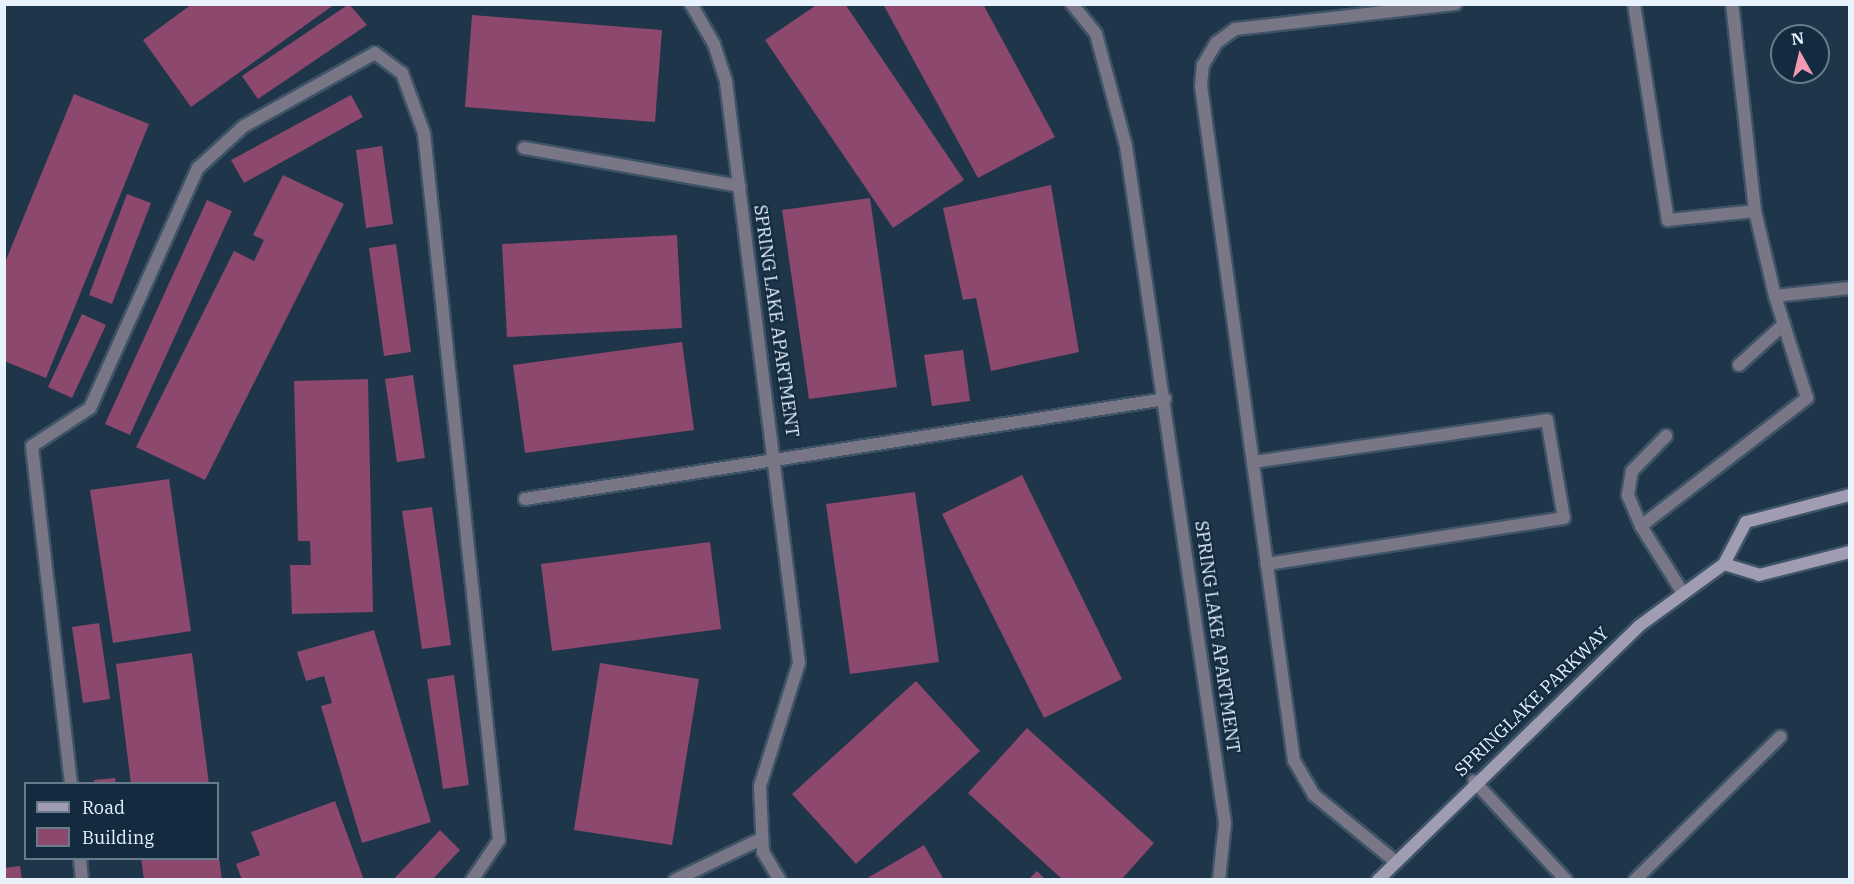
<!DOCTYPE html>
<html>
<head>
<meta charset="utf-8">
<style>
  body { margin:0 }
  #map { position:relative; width:1854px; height:884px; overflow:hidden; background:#1e354a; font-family:"IBM Plex Serif",serif }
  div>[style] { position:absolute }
  .building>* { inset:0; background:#8d486e }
  .roads { filter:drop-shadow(2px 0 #3e5367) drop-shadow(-2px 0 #3e5367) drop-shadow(0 2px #3e5367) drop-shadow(0 -2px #3e5367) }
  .lane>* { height:12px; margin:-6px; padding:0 6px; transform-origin:6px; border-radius:6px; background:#797785 }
  .street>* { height:12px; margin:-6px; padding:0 6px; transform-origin:6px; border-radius:6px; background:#797785 }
  .secondary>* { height:12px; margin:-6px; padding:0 6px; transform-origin:6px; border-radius:6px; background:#a09db3 }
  span { translate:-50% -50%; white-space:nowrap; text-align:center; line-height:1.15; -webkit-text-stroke:4.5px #142b3f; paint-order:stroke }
  .street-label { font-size:18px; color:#e7f2fd }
  .frame { position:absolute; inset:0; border:6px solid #e7f2fd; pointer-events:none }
  .legend { position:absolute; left:24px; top:782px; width:195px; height:78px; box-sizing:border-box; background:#142b3f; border:2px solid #687b8b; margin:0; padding:8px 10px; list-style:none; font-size:18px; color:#e7f2fd }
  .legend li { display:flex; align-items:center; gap:12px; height:30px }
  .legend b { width:30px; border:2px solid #687b8b }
  .north { position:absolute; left:1770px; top:24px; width:60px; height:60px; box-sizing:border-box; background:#142b3f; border:2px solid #687b8b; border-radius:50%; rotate:352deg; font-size:16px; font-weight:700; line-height:24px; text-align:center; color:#e7f2fd }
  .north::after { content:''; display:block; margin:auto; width:21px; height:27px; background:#f19ab1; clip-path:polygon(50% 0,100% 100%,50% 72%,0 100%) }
</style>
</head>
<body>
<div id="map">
  <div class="building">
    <div style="clip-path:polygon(192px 4px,335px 4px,191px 107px,143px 40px)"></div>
    <div style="clip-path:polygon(349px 4px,367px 25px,258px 99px,242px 76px)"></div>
    <div style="clip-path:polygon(818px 4px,845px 4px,964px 180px,893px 228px,765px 40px)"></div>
    <div style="clip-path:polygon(883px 4px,983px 4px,1055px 137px,978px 178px)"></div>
    <div style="clip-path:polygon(472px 15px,662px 30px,655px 122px,465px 107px)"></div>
    <div style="clip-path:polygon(74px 94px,149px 124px,46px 378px,4px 361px,4px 265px)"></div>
    <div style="clip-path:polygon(351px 95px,363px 117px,244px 183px,231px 160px)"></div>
    <div style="clip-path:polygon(382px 146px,393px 224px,366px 228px,356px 150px)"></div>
    <div style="clip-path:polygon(283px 175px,344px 204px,205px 480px,136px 447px,234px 251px,254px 261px,264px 240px,253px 235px)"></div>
    <div style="clip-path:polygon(1051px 185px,1079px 352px,991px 371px,976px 298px,963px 300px,943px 208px)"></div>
    <div style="clip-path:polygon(127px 194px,151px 203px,112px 304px,89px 295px)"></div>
    <div style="clip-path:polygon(870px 198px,897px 387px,809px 399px,782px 210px)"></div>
    <div style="clip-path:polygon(207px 200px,232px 211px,130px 435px,105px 424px)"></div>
    <div style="clip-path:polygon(677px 235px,682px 328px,507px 337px,502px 244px)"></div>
    <div style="clip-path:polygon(396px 244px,411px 352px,384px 356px,369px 248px)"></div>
    <div style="clip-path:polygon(82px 314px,106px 325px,72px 398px,48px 387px)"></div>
    <div style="clip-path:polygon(682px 342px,694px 430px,525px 453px,513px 365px)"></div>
    <div style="clip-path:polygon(963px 350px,970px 401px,932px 406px,924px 355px)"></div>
    <div style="clip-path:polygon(413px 375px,425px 458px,397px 462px,385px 379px)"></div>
    <div style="clip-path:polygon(368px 379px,373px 612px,292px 614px,290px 565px,311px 565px,310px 541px,298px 541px,294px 381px)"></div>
    <div style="clip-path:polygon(1022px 475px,1122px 679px,1044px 718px,942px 514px)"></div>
    <div style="clip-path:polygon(169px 479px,191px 631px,113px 643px,90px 490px)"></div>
    <div style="clip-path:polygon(915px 492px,939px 662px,850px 674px,826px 504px)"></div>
    <div style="clip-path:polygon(432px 507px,451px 645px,422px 649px,402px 511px)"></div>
    <div style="clip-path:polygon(710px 542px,721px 629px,552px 651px,541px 564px)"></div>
    <div style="clip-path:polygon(99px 623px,110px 699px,83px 703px,72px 627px)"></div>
    <div style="clip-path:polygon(374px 630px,431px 822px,362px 843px,321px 706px,332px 703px,324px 676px,306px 681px,297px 652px)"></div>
    <div style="clip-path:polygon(192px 653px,209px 784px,131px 784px,116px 664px)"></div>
    <div style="clip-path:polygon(600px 663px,699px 679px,672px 845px,574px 830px)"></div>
    <div style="clip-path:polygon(454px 675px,469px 785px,443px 789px,427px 679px)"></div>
    <div style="clip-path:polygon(916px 681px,980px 751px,856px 864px,792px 794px)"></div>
    <div style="clip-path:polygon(1027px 728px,1154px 843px,1121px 880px,1063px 880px,968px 793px)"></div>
    <div style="clip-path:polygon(115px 778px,116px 784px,94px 784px,94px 780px)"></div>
    <div style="clip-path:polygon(335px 801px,364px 880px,242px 880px,236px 864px,260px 855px,251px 832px)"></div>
    <div style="clip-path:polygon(440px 830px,460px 850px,432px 880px,393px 880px)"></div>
    <div style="clip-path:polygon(924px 845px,944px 880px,864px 880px)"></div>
    <div style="clip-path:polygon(141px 858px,219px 858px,222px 880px,144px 880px)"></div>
    <div style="clip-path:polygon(20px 866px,22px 880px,4px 880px,4px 868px)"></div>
    <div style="clip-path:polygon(1037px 871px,1046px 880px,1028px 880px)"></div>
  </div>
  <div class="roads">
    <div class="lane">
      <div style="left:691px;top:4px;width:46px;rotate:60.1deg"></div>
      <div style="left:714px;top:44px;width:40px;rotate:72deg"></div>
      <div style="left:726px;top:82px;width:586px;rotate:82.84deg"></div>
      <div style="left:799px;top:663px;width:129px;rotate:107.6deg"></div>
      <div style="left:760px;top:786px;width:66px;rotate:87.4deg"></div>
      <div style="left:763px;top:852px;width:33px;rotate:59deg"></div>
      <div style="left:1072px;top:4px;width:38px;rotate:51deg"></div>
      <div style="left:1096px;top:34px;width:116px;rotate:75deg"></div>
      <div style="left:1126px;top:146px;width:684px;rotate:81.68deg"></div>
      <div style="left:1225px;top:823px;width:57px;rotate:96deg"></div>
      <div style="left:1634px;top:4px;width:219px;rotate:81.1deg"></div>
      <div style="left:1668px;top:220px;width:87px;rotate:-5.9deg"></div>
      <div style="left:1755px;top:211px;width:208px;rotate:-96.3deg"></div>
      <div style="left:524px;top:148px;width:219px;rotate:10deg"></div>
      <div style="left:1755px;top:211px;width:87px;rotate:76.8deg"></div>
      <div style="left:1739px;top:365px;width:61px;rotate:-42.3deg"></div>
      <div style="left:1253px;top:462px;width:297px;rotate:-8.1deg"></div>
      <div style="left:1547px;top:420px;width:99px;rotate:80.2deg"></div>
      <div style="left:1564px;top:518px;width:301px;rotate:171.2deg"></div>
      <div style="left:525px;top:499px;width:648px;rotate:-8.88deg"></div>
      <div style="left:1641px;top:526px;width:34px;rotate:-113deg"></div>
      <div style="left:1628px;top:495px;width:24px;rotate:-81deg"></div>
      <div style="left:1632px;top:471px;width:49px;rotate:-45.8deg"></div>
      <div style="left:1683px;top:593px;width:79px;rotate:-122.1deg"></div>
      <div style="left:1641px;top:526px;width:210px;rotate:-37.6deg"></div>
      <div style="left:1807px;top:398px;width:107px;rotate:-107.4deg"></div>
      <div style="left:1775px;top:296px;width:75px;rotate:-6.1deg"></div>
      <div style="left:71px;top:784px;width:340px;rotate:-96.6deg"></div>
      <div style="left:32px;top:446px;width:69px;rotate:-33.2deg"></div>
      <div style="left:90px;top:408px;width:263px;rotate:-65.8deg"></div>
      <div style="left:198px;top:168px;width:62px;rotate:-42.4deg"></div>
      <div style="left:244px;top:126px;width:150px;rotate:-29.1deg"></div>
      <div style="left:375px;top:53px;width:34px;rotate:37deg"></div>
      <div style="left:402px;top:73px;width:64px;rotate:69.9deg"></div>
      <div style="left:424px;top:133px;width:711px;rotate:83.94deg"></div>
      <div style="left:499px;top:840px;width:48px;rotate:124deg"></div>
      <div style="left:80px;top:858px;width:22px;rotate:85deg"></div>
      <div style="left:1396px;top:862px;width:106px;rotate:-140.7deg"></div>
      <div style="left:1314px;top:795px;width:39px;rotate:-120deg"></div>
      <div style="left:1294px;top:761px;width:681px;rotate:-97.84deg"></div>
      <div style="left:1201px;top:86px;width:21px;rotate:-85deg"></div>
      <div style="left:1203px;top:65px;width:26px;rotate:-59deg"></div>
      <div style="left:1216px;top:43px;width:24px;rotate:-36deg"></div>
      <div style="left:1235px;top:29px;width:222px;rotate:-6.5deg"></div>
      <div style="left:675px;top:880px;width:95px;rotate:-25.5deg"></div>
      <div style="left:1635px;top:880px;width:204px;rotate:-44.6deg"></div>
    </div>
    <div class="street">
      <div style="left:1474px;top:781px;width:135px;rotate:47.1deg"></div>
    </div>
    <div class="secondary">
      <div style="left:1724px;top:564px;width:37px;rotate:17deg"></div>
      <div style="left:1759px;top:575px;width:94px;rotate:-14.2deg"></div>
      <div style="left:1378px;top:880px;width:364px;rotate:-44.2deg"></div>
      <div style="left:1639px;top:626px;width:105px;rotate:-36.1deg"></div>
      <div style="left:1724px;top:564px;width:47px;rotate:-62.4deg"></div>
      <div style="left:1746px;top:522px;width:107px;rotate:-14.6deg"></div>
    </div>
  </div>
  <div class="street-label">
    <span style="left:776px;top:321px;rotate:82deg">SPRING LAKE APARTMENT</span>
    <span style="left:1217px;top:637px;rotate:82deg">SPRING LAKE APARTMENT</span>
    <span style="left:1532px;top:702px;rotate:-44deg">SPRINGLAKE PARKWAY</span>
  </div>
  <div class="frame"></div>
  <ul class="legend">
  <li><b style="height:8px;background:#a09db3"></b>Road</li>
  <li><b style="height:16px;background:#8d486e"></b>Building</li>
  </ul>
  <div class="north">N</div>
</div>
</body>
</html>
